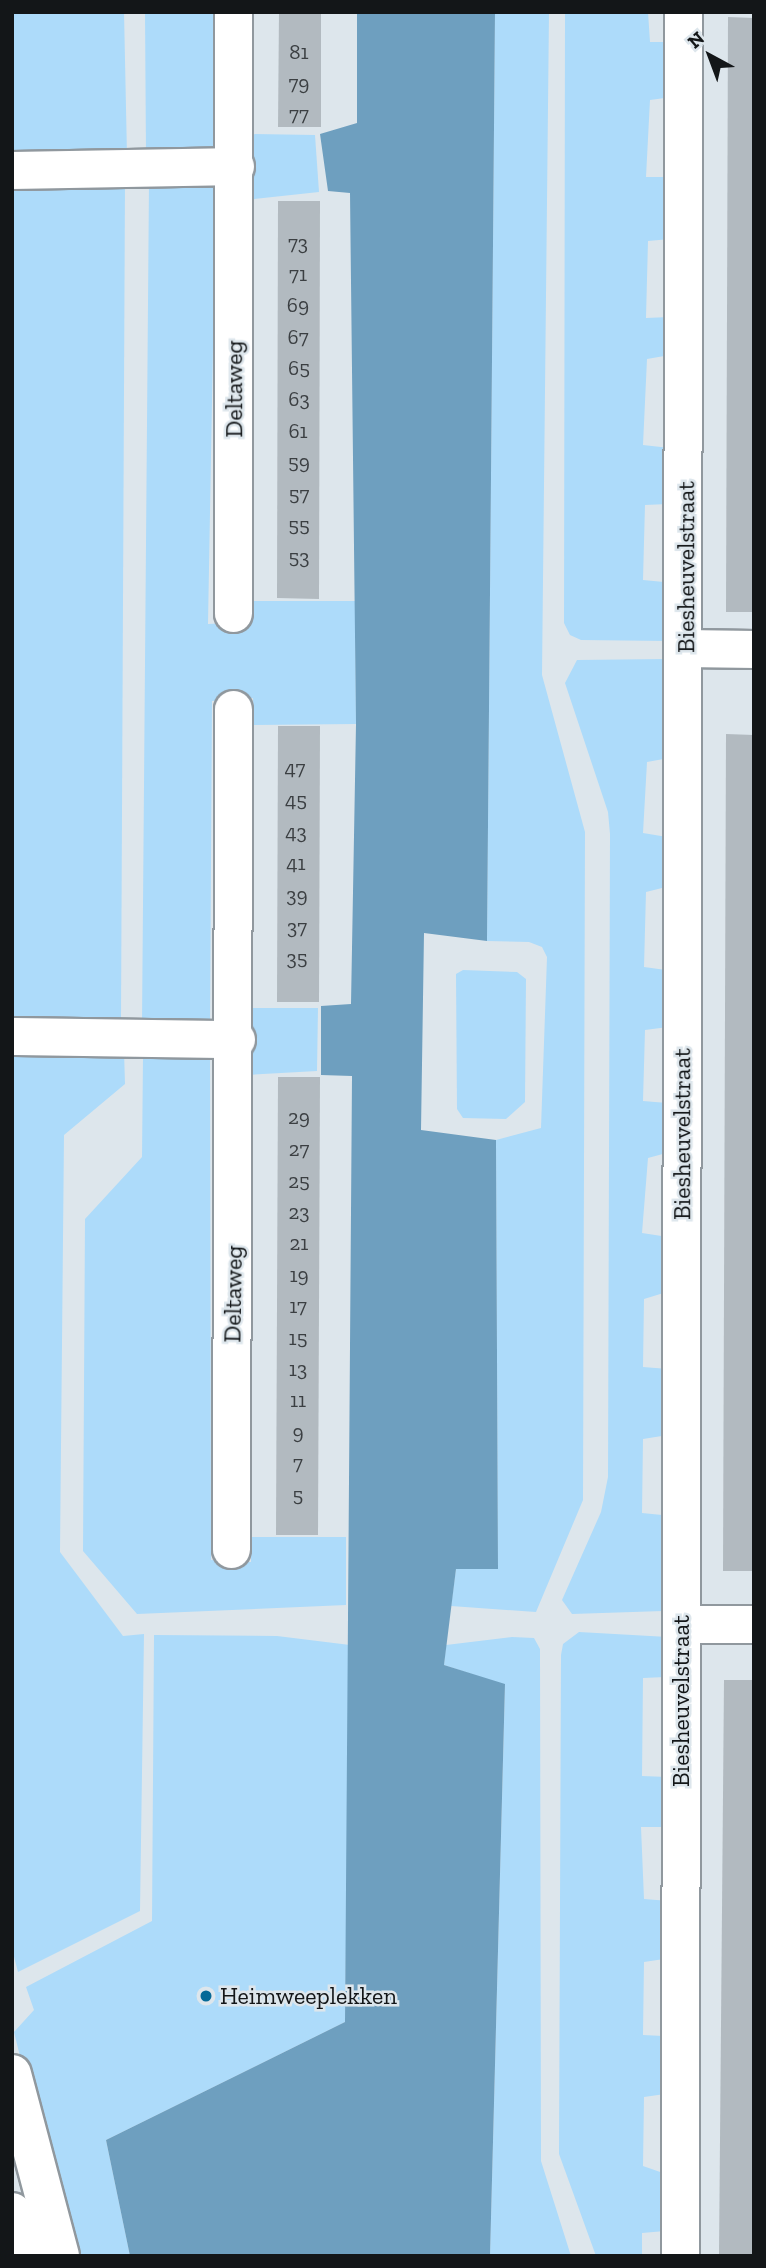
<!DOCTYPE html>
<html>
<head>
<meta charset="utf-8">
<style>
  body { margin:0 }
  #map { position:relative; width:766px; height:2268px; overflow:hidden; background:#dde6ec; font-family:"Zilla Slab",serif }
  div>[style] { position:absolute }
  .green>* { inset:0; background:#addbfa }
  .water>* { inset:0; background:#6e9fbf }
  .building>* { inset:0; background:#b2bac0 }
  .roads { filter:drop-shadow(2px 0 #90989e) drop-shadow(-2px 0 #90989e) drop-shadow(0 2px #90989e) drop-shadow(0 -2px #90989e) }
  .street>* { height:37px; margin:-18.5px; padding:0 18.5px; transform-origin:18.5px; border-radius:18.5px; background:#fff }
  .secondary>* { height:38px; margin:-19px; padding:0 19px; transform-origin:19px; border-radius:19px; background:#fff }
  .dots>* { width:19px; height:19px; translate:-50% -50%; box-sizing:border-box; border:4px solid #dde6ec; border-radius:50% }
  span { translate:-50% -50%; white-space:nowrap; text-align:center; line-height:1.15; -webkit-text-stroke:5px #dde6ec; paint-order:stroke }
  .number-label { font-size:21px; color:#3b3f42 }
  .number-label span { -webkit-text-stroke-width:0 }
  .street-label { font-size:24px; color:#131618 }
  .poi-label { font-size:24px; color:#131618 }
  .left { translate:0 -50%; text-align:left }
  .frame { position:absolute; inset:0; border:14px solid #131618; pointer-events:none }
  .north { position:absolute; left:675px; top:21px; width:70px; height:70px; -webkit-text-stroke:5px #dde6ec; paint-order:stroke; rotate:319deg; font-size:19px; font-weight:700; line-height:28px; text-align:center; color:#131618 }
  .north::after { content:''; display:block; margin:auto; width:24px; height:32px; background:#131618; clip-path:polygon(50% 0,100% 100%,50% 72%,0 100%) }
</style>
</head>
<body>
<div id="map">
  <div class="green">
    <div style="clip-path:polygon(12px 12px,124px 12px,127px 156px,12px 156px)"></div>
    <div style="clip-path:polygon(145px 12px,215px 12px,217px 150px,146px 155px)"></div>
    <div style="clip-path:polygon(495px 12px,549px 12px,542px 675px,585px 832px,583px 1500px,536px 1612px,451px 1606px,456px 1569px,498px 1569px,496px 1140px,541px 1128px,547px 957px,542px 947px,529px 942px,487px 941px)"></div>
    <div style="clip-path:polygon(565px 12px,648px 12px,650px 42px,672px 42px,672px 97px,650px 100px,646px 177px,669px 177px,670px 239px,648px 241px,646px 318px,669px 317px,670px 355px,647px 359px,643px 445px,670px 448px,668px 504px,645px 505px,643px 580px,664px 582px,668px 641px,581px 640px,570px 635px,564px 623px)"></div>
    <div style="clip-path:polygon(246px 134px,315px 135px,319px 192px,246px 200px)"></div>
    <div style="clip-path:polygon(216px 180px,208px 624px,251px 622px,249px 601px,355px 601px,356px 724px,254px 725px,253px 698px,212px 701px,210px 1027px,142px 1025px,149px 182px)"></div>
    <div style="clip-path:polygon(12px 181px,125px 182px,121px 1021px,12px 1022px)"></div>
    <div style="clip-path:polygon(667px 659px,669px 758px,647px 762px,643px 833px,667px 837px,670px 886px,646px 892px,644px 967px,666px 970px,668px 1027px,645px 1030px,643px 1101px,667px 1103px,670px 1152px,648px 1158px,642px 1233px,668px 1237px,670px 1291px,644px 1299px,643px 1367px,668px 1369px,668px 1435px,643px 1439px,642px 1513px,662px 1515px,663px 1611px,572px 1614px,562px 1600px,601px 1512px,608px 1477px,610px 834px,608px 812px,565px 683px,577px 660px)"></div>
    <div style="clip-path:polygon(463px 970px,517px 972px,526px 979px,525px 1102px,506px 1119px,463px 1118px,457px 1109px,456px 974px)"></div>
    <div style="clip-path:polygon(249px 1008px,318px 1008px,317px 1071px,246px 1075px)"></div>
    <div style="clip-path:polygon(124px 1051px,125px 1084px,64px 1135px,60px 1552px,123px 1636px,144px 1634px,140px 1911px,18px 1972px,12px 1949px,12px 1054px)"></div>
    <div style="clip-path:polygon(210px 1055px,211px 1560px,251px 1562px,251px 1537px,346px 1537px,346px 1605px,137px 1614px,83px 1551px,85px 1219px,142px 1157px,143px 1057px)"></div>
    <div style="clip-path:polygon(579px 1632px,668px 1637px,665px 1677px,643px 1678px,642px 1776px,667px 1777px,663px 1827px,641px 1827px,644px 1899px,669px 1901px,664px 1959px,644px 1962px,643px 2035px,663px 2036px,665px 2094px,644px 2097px,643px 2166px,663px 2173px,665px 2231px,642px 2233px,642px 2256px,596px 2256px,559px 2154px,561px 1655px,563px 1644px)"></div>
    <div style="clip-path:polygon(154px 1635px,277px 1636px,350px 1645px,345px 2022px,106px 2140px,130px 2256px,69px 2256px,14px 2032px,34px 2010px,26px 1987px,152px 1921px)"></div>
    <div style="clip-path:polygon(512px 1637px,534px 1638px,540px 1649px,541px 2161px,571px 2256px,490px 2256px,505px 1685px,444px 1665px,446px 1645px)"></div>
  </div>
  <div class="water">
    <div style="clip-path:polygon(357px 12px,495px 12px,487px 941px,424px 933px,421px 1130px,496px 1140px,498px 1569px,456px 1569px,444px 1665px,505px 1684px,490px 2256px,130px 2256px,106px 2140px,345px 2022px,352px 1076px,321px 1075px,321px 1006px,351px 1004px,356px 724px,350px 193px,328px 191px,320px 134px,357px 123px)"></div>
  </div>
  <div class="building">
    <div style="clip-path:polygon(279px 12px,321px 12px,321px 127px,278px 127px)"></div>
    <div style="clip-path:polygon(728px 17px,754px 18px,754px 612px,726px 612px)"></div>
    <div style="clip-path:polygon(278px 201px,320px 201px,319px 599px,277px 598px)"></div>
    <div style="clip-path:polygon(278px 726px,320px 726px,319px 1002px,277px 1002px)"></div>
    <div style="clip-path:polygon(726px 734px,754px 735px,754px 1571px,723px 1571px)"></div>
    <div style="clip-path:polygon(278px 1077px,320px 1077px,318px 1535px,276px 1535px)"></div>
    <div style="clip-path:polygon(724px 1680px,754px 1680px,754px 2256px,719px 2256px)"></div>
  </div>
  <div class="roads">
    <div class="street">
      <div style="left:12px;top:170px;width:223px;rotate:-1deg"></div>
      <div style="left:233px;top:613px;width:601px;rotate:-90deg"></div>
      <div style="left:685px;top:648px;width:69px;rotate:0.8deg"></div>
      <div style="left:12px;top:1036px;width:224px;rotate:0.8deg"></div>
      <div style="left:231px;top:1549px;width:840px;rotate:-89.86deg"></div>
      <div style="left:682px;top:1624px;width:72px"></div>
      <div style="left:680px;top:2256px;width:2244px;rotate:-89.92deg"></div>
    </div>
    <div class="secondary">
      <div style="left:12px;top:2074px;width:188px;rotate:75.2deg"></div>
      <div style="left:12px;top:2212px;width:46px;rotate:74.7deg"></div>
    </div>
  </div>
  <div class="dots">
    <div style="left:206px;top:1996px;background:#046997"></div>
  </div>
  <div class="number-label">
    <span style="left:299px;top:52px">81</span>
    <span style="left:299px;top:83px">79</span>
    <span style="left:299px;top:114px">77</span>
    <span style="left:298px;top:243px">73</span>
    <span style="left:298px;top:274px">71</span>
    <span style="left:298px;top:305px">69</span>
    <span style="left:298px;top:337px">67</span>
    <span style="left:299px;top:368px">65</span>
    <span style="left:299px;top:399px">63</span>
    <span style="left:298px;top:431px">61</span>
    <span style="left:299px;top:462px">59</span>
    <span style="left:299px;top:494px">57</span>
    <span style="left:299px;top:525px">55</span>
    <span style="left:299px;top:557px">53</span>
    <span style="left:295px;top:768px">47</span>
    <span style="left:296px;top:800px">45</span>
    <span style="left:296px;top:832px">43</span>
    <span style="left:296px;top:863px">41</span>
    <span style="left:297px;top:895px">39</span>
    <span style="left:297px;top:927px">37</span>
    <span style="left:297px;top:958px">35</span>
    <span style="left:299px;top:1117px">29</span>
    <span style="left:299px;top:1149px">27</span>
    <span style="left:299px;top:1181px">25</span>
    <span style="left:299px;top:1212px">23</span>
    <span style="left:299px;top:1243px">21</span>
    <span style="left:299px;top:1275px">19</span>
    <span style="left:298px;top:1306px">17</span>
    <span style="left:298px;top:1338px">15</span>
    <span style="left:298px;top:1369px">13</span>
    <span style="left:298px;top:1400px">11</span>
    <span style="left:298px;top:1432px">9</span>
    <span style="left:298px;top:1463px">7</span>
    <span style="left:298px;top:1495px">5</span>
  </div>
  <div class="street-label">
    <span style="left:234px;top:389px;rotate:-90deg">Deltaweg</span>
    <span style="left:686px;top:567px;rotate:-90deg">Biesheuvelstraat</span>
    <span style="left:682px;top:1134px;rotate:-90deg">Biesheuvelstraat</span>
    <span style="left:233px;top:1294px;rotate:-89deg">Deltaweg</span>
    <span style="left:681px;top:1701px;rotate:-90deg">Biesheuvelstraat</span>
  </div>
  <div class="poi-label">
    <span class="left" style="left:220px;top:1996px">Heimweeplekken</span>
  </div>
  <div class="frame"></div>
  <div class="north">N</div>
</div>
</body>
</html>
